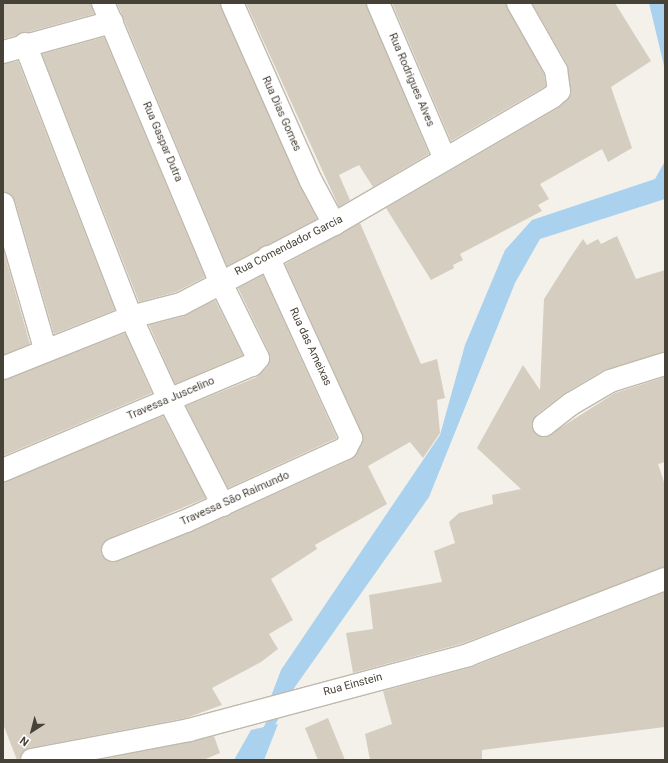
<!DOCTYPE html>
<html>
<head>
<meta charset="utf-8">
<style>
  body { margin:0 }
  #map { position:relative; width:668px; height:763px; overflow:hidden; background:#f4f1ea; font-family:Roboto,sans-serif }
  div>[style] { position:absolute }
  .water>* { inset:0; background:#aad1ed }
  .stream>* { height:9px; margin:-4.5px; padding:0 4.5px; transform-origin:4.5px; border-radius:4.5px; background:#aad1ed }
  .building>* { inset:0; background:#d5cdc0 }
  .roads { filter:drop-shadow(1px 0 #bfb9ad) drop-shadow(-1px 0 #bfb9ad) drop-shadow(0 1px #bfb9ad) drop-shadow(0 -1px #bfb9ad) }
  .minor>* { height:22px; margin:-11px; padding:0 11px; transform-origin:11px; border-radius:11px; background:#fff }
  span { translate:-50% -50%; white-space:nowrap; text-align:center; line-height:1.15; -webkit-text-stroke:3px #fff; paint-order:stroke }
  .street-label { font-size:11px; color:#474238 }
  .frame { position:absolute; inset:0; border:4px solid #474238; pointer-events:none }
  .north { position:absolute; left:12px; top:711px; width:40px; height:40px; -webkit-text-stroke:3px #fff; paint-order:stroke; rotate:216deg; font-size:11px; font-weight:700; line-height:16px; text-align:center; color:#474238 }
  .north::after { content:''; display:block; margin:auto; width:14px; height:18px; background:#474238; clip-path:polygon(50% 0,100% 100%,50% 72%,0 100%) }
</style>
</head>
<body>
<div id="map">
  <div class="water">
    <div style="clip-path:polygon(649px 3px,665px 3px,665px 70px)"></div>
    <div style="clip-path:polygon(665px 161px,665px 199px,540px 239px,515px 283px,429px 497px,290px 694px,270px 699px,281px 670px,440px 435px,465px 345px,505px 250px,532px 220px,655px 179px)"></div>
    <div style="clip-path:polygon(278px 724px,264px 760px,234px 760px,251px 730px)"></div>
  </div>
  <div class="stream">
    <div style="left:263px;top:736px;width:31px;rotate:-61deg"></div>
  </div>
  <div class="building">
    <div style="clip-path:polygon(3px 3px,91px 3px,94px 14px,3px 39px)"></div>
    <div style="clip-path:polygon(117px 3px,220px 3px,300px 186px,317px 219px,227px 266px)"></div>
    <div style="clip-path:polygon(246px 3px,366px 3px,429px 154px,373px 187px,359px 165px,339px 175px,350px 200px,339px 207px)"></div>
    <div style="clip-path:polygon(392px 3px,506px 3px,544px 74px,546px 86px,451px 141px)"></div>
    <div style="clip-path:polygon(532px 3px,615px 3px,651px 61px,611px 87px,632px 148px,608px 162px,602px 149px,540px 184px,549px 199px,538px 205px,542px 211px,460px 254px,463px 260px,453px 265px,454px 268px,431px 280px,386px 208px,558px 108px,571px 95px,567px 64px)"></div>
    <div style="clip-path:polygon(104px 37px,205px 277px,176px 292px,139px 302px,42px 54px)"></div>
    <div style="clip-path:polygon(18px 61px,115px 310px,54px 334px,15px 201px,11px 195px,3px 192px,3px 64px)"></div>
    <div style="clip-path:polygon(360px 223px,421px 364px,437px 359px,445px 398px,437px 400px,440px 433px,423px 458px,410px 442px,368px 466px,387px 504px,315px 545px,317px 549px,271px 579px,293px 620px,269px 634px,278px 649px,261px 662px,212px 688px,222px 705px,186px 718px,30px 748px,17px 760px,3px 724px,3px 482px,163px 416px,206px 498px,108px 539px,103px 543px,101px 554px,112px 562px,191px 532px,352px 459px,362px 444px,362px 433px,285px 264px)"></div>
    <div style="clip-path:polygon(617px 236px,636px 279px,665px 270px,665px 352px,604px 370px,565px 393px,536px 415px,532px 427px,539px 436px,546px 437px,615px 393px,665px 377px,665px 462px,658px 464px,665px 485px,665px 567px,464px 643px,353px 673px,346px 633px,373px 629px,369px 595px,442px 582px,434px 551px,455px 543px,449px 522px,459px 513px,493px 504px,492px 495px,521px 489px,477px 448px,523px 365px,540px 390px,544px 299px,570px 258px,583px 239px,587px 245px,598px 239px,601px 244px)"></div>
    <div style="clip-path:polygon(3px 249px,30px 344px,3px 355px)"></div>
    <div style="clip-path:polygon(263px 275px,337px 438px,228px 488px,186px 406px,257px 377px,268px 366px,269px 352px,238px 288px)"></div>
    <div style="clip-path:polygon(215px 300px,243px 355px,175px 384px,149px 325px,184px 316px)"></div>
    <div style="clip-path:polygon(125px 333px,152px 393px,3px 456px,3px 380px)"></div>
    <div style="clip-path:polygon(665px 592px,665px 727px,482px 750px,482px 760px,370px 760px,365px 734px,392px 724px,383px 691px,472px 667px)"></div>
    <div style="clip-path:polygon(328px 718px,345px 760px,318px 760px,305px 728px)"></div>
    <div style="clip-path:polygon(214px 736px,220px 753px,203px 760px,99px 760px)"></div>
  </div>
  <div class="roads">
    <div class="minor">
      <div style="left:232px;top:3px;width:195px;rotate:66.1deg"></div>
      <div style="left:311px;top:181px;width:49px;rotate:61.9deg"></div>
      <div style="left:378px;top:3px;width:168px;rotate:66.8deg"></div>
      <div style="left:25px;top:44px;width:293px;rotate:68.8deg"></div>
      <div style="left:131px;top:317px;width:91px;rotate:65.4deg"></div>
      <div style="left:169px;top:400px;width:118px;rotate:62.8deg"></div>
      <div style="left:3px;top:52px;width:113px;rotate:-15.4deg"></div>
      <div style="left:3px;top:204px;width:151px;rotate:73.8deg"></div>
      <div style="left:3px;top:368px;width:138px;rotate:-21.7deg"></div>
      <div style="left:131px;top:317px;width:52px;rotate:-14.6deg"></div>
      <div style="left:181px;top:304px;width:173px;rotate:-27.6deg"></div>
      <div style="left:334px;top:224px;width:252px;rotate:-30.2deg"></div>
      <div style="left:552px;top:97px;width:9px;rotate:-41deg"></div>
      <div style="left:559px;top:91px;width:21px;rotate:-98deg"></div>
      <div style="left:556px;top:70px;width:77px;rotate:-119.6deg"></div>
      <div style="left:544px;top:425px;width:34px;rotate:-38deg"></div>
      <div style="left:571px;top:404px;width:45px;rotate:-30.5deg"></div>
      <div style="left:610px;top:381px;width:58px;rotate:-17.2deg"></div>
      <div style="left:3px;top:470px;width:270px;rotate:-22.9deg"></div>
      <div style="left:252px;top:365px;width:9px;rotate:-49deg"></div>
      <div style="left:258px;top:358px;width:86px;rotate:-116.3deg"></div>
      <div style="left:220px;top:281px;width:302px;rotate:-112.8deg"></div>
      <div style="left:113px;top:550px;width:79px;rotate:-21.7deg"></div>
      <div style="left:186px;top:521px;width:176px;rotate:-24.5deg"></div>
      <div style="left:346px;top:448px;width:11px;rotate:-63deg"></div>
      <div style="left:351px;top:438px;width:199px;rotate:-114.6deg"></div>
      <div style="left:32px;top:760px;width:160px;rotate:-10.8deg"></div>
      <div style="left:189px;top:730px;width:289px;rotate:-15deg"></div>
      <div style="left:468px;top:655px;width:211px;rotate:-21.1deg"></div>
    </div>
  </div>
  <div class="street-label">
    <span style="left:411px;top:80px;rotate:67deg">Rua Rodrigues Alves</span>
    <span style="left:281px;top:114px;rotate:66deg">Rua Dias Gomes</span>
    <span style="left:162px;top:142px;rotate:67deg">Rua Gaspar Dutra</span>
    <span style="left:289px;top:246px;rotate:-27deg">Rua Comendador Garcia</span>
    <span style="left:310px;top:347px;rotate:65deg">Rua das Ameixas</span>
    <span style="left:171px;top:399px;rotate:-23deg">Travessa Juscelino</span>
    <span style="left:235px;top:499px;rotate:-24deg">Travessa São Raimundo</span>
    <span style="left:353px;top:685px;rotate:-15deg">Rua Einstein</span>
  </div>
  <div class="frame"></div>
  <div class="north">N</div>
</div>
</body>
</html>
